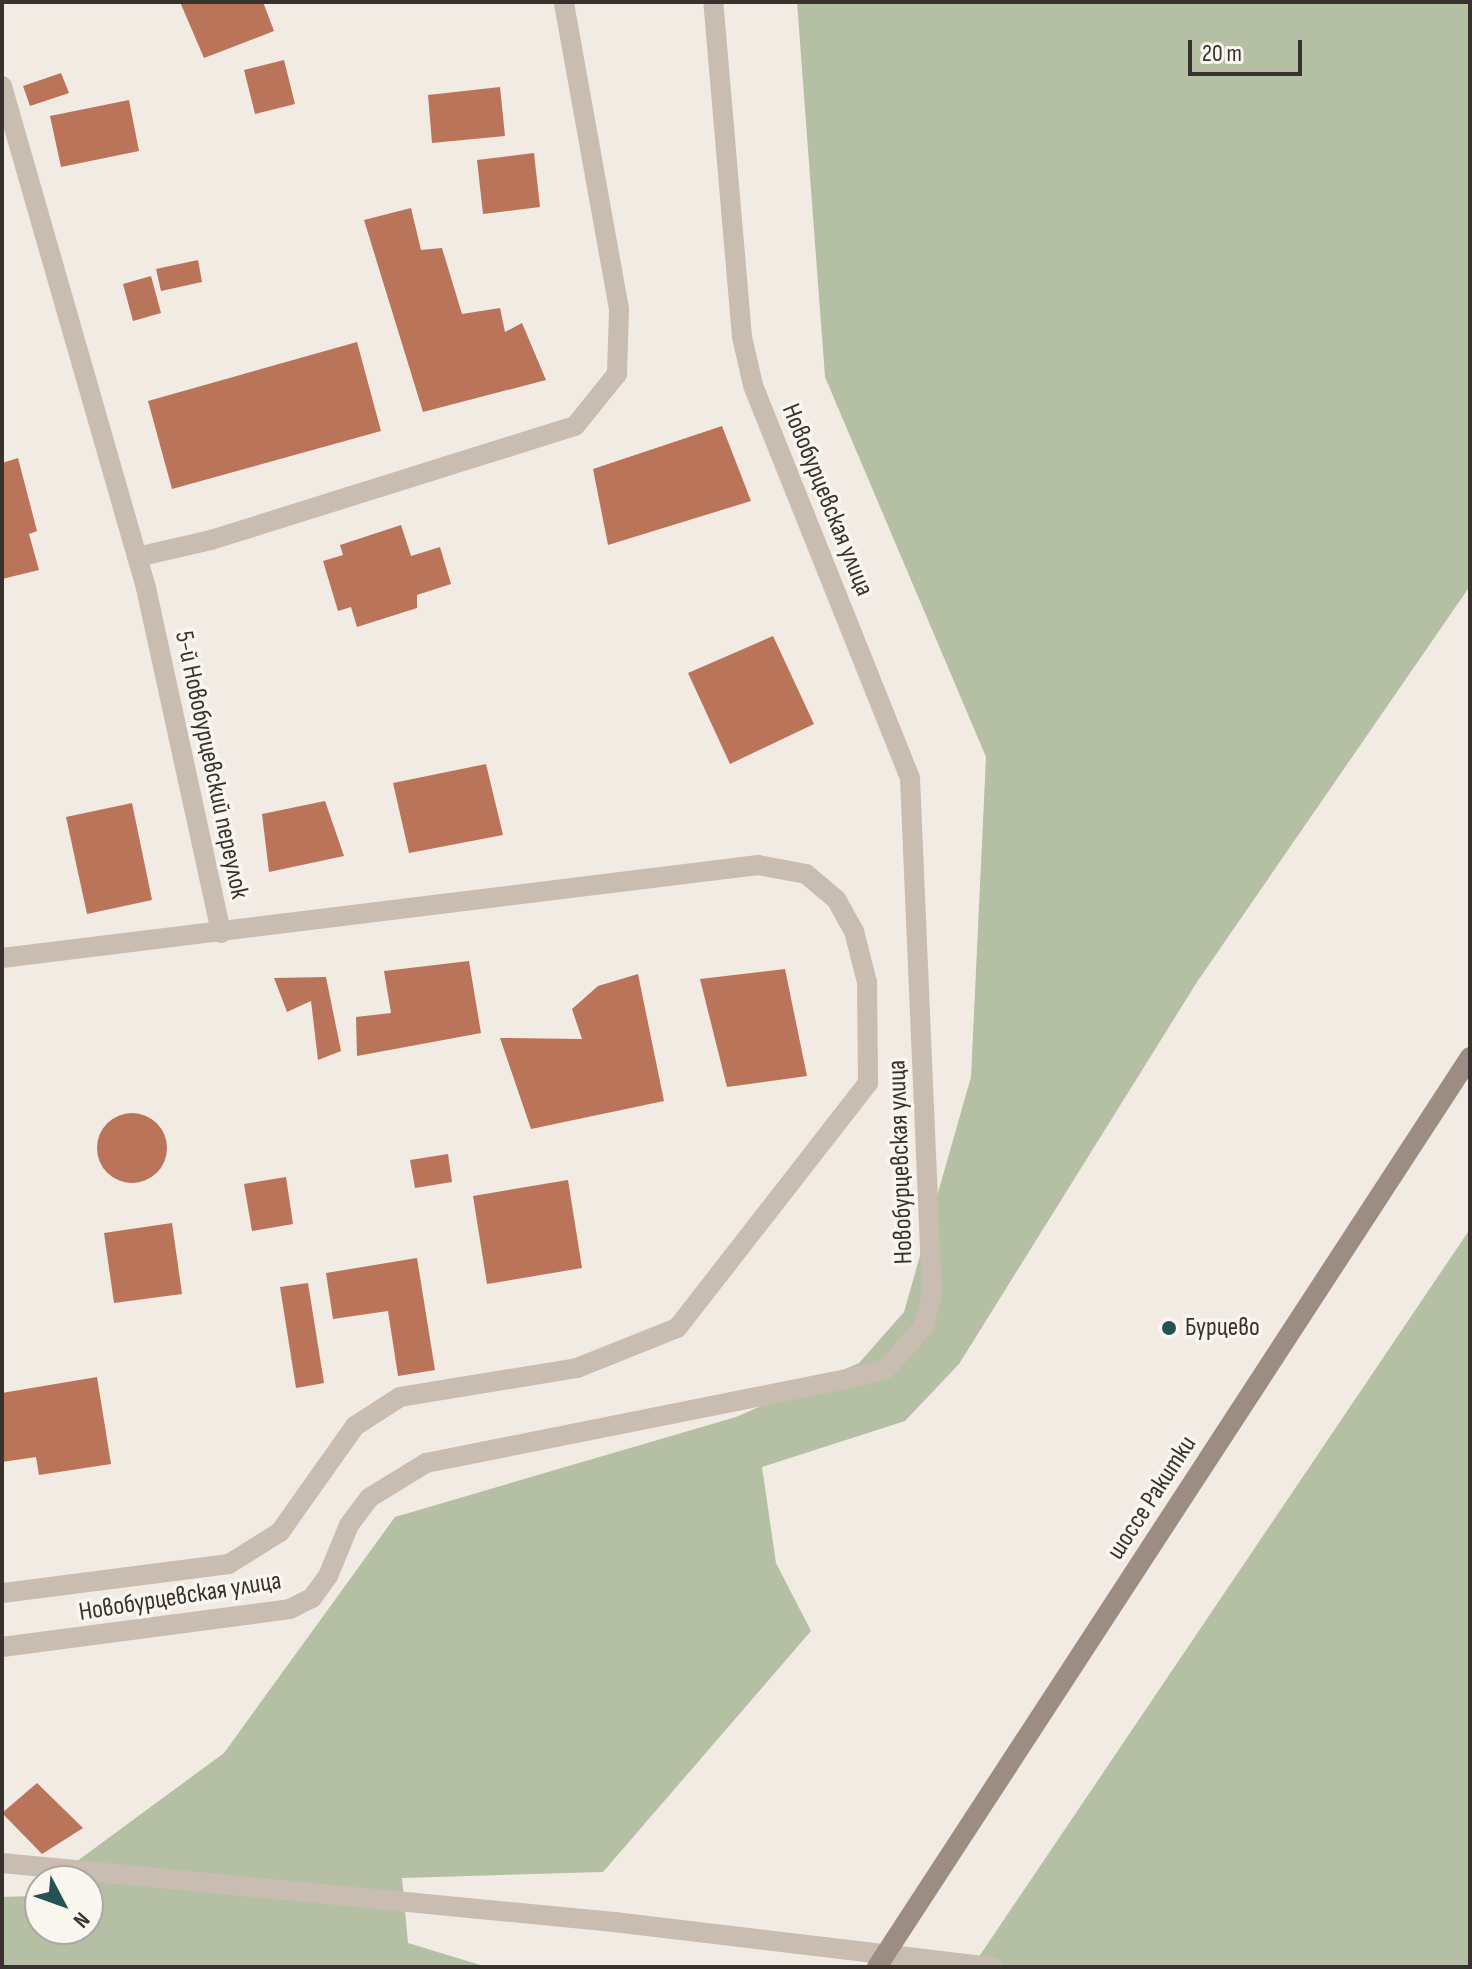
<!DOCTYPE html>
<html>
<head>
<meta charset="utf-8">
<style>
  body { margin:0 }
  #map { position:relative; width:1472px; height:1969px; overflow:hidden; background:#f2ebe3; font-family:"Sofia Sans Condensed",sans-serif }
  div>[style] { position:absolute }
  .green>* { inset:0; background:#b5bfa4 }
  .building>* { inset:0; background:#b9745a }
  .round { border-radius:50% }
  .street>* { height:20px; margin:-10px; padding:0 10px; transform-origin:10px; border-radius:10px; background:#c9bcb0 }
  .secondary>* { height:20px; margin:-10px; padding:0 10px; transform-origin:10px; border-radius:10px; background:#9c8c81 }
  .dots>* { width:22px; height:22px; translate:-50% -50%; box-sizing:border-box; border:4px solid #f9f5ef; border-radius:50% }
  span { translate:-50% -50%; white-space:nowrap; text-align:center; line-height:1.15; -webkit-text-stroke:7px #f9f5ef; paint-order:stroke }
  .street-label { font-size:26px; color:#39312d }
  .poi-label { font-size:26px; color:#39312d }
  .left { translate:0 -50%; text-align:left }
  .frame { position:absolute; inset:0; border:4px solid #39312d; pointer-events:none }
  .north { position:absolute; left:24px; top:1865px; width:80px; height:80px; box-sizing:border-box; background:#f9f5ef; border:2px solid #aca7a1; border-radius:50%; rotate:131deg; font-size:22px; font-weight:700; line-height:32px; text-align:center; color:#39312d }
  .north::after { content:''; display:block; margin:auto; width:28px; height:36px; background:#265256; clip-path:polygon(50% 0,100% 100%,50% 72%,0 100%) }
  .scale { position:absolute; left:1188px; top:40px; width:114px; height:36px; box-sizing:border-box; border:4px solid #39312d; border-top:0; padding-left:10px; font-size:24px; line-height:28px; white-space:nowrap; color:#39312d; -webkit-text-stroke:6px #f9f5ef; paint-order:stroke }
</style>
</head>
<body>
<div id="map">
  <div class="green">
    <div style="clip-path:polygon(797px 2px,1470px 2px,1470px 586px,1197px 982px,959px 1364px,905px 1421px,762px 1467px,776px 1563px,811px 1631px,603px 1872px,402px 1878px,408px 1943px,487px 1967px,2px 1967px,2px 1897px,30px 1896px,40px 1889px,40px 1929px,88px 1929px,88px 1881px,50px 1881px,224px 1753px,395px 1517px,736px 1417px,859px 1363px,904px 1312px,971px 1077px,986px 757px,825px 377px)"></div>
    <div style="clip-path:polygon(1470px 1229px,1470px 1967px,972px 1967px)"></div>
  </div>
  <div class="building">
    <div style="clip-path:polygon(180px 2px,263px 2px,274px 31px,204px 58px)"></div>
    <div style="clip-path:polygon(284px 60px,295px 104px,255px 114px,244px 70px)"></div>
    <div style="clip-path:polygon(61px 73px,69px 93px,30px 106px,23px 86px)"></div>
    <div style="clip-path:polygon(500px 87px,505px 136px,432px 143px,428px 95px)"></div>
    <div style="clip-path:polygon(129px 100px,139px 151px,61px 167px,50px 116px)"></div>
    <div style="clip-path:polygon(534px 153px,540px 207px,483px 214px,477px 160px)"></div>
    <div style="clip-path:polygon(411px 208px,421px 250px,442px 248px,462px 314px,500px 308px,505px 332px,522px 323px,546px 380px,423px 412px,364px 220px)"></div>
    <div style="clip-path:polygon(198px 260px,202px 282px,161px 291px,156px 269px)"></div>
    <div style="clip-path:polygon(151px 276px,161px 313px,133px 321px,123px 284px)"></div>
    <div style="clip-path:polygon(357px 342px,381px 431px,172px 489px,148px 401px)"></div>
    <div style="clip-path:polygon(722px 426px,751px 501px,608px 545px,593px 469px)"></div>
    <div style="clip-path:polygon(18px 458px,37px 531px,29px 534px,39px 570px,2px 579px,2px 463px)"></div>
    <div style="clip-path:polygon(401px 525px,411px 556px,440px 547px,451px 584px,417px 595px,417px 608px,357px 627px,351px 607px,338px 611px,323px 561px,343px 555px,340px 545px)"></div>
    <div style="clip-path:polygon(773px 636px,814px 724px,730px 764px,688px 673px)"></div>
    <div style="clip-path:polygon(486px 764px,503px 835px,409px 853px,393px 783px)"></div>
    <div style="clip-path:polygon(325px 801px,344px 856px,269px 872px,262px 814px)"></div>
    <div style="clip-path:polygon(132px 803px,152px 900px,87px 914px,66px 817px)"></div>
    <div style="clip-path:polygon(469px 961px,481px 1033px,357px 1056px,356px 1017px,391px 1013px,384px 971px)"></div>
    <div style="clip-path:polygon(785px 969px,807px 1076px,727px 1087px,700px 979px)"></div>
    <div style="clip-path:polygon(638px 974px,664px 1101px,531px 1129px,500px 1038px,582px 1039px,572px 1009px,598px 986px)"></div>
    <div style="clip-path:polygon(326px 977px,341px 1051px,318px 1060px,311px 1001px,287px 1012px,274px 978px)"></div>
    <div class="round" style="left:97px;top:1113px;width:70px;height:70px"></div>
    <div style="clip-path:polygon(448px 1154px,452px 1182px,415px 1188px,410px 1160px)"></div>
    <div style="clip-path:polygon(286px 1177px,293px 1224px,252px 1231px,244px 1184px)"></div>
    <div style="clip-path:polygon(568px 1180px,582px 1268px,487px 1284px,473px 1196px)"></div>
    <div style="clip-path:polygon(172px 1223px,182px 1294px,114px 1303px,104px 1233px)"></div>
    <div style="clip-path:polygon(417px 1258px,435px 1370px,398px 1376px,388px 1311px,333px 1319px,326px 1273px)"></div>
    <div style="clip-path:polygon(308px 1283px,324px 1383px,296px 1388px,280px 1287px)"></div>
    <div style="clip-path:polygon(97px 1377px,111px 1464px,39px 1475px,36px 1457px,2px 1462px,2px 1393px)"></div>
    <div style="clip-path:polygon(37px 1783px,83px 1828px,42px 1854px,2px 1813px)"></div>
  </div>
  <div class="street">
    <div style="left:2px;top:86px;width:522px;rotate:73.99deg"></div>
    <div style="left:146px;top:588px;width:353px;rotate:77.7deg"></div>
    <div style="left:137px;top:557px;width:76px;rotate:-12.9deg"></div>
    <div style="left:211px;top:540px;width:381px;rotate:-17.4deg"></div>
    <div style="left:575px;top:426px;width:67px;rotate:-51.1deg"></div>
    <div style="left:617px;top:374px;width:65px;rotate:-88.2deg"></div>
    <div style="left:619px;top:309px;width:312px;rotate:-100.2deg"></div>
    <div style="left:2px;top:958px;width:762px;rotate:-7.01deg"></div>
    <div style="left:758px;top:865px;width:49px;rotate:10.6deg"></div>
    <div style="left:806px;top:874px;width:39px;rotate:40deg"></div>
    <div style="left:836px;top:899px;width:37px;rotate:61deg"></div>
    <div style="left:854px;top:931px;width:53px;rotate:75.7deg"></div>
    <div style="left:867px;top:982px;width:101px;rotate:89.4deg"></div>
    <div style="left:868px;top:1083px;width:311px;rotate:127.9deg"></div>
    <div style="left:677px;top:1328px;width:108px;rotate:158.2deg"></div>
    <div style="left:577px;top:1368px;width:179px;rotate:170.7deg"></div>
    <div style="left:400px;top:1397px;width:54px;rotate:147.2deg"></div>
    <div style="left:355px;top:1426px;width:130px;rotate:125.3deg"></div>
    <div style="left:280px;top:1532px;width:60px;rotate:147.9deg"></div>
    <div style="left:229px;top:1564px;width:229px;rotate:172.7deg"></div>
    <div style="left:2px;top:1647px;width:290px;rotate:-7.5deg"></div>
    <div style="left:290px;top:1609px;width:25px;rotate:-27deg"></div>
    <div style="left:312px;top:1598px;width:27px;rotate:-54deg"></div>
    <div style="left:328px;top:1576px;width:55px;rotate:-67.6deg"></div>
    <div style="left:349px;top:1525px;width:34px;rotate:-53deg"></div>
    <div style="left:369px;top:1498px;width:67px;rotate:-31.6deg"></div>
    <div style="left:426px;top:1463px;width:443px;rotate:-11.3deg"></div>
    <div style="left:860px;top:1376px;width:28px;rotate:-17deg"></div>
    <div style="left:887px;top:1368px;width:55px;rotate:-48.7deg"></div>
    <div style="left:923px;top:1327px;width:33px;rotate:-74deg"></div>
    <div style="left:932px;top:1295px;width:517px;rotate:-92.44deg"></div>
    <div style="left:910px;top:778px;width:423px;rotate:-111.8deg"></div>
    <div style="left:753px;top:385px;width:49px;rotate:-102.9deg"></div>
    <div style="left:742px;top:337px;width:336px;rotate:-94.9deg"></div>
    <div style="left:2px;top:1863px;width:615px;rotate:5.51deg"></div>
    <div style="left:614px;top:1922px;width:382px;rotate:6.8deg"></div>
  </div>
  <div class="secondary">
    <div style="left:877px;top:1967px;width:1086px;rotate:-56.91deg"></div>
  </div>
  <div class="dots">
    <div style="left:1169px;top:1328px;background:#265256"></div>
  </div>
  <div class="street-label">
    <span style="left:827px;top:500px;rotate:68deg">Новобурцевская улица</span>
    <span style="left:211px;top:765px;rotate:78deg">5-й Новобурцевский переулок</span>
    <span style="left:901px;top:1162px;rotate:-92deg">Новобурцевская улица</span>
    <span style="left:1152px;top:1498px;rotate:-57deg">шоссе Ракитки</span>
    <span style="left:180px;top:1597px;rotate:-9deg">Новобурцевская улица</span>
  </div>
  <div class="poi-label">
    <span class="left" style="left:1185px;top:1328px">Бурцево</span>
  </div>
  <div class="frame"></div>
  <div class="north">N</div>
  <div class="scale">20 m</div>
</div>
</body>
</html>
